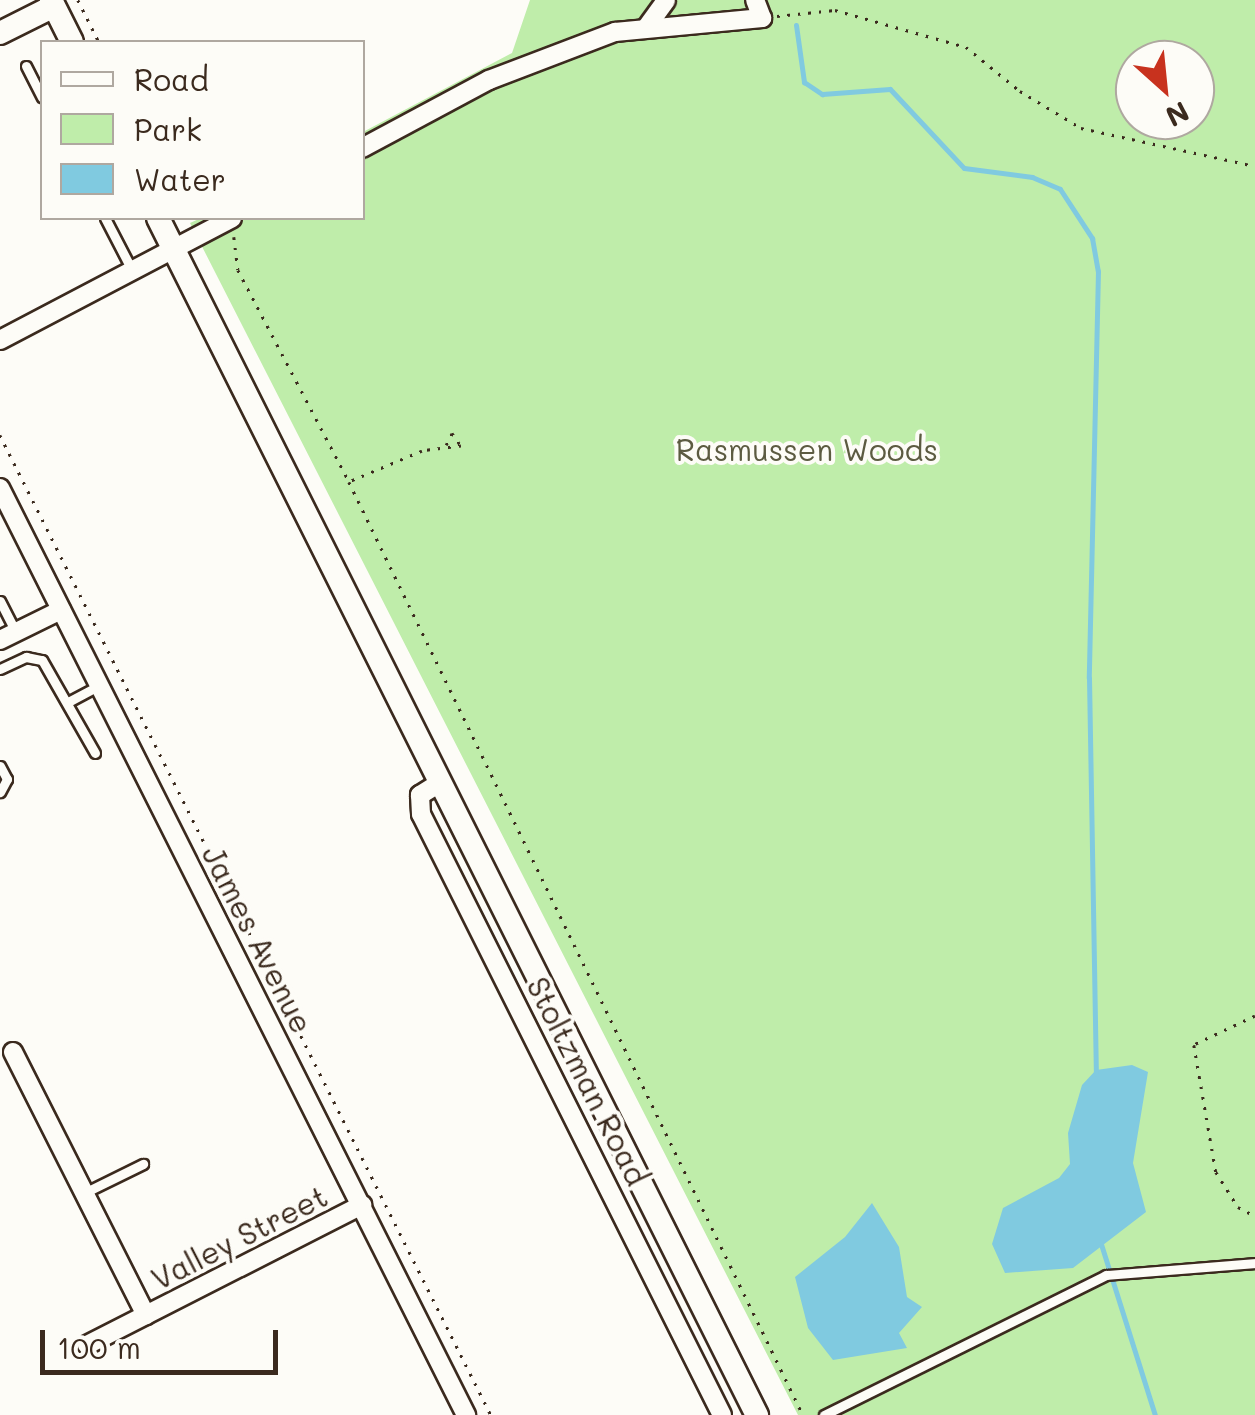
<!DOCTYPE html>
<html>
<head>
<meta charset="utf-8">
<style>
  body { margin:0 }
  #map { position:relative; width:1255px; height:1415px; overflow:hidden; background:#fdfcf7; font-family:Mali,sans-serif }
  div>[style] { position:absolute }
  .green>* { inset:0; background:#bfedaa }
  .water>* { inset:0; background:#80cae0 }
  .stream>* { height:5px; margin:-2.5px; padding:0 2.5px; transform-origin:2.5px; border-radius:2.5px; background:#80cae0 }
  .path>* { height:2.5px; margin-top:-1.25px; transform-origin:0; background:repeating-linear-gradient(90deg,#3b2a1e 0 2.5px,transparent 0 10.5px) }
  .roads { filter:drop-shadow(2px 0 #3b2a1e) drop-shadow(-2px 0 #3b2a1e) drop-shadow(0 2px #3b2a1e) drop-shadow(0 -2px #3b2a1e) }
  .lane>* { height:9px; margin:-4.5px; padding:0 4.5px; transform-origin:4.5px; border-radius:4.5px; background:#fdfcf7 }
  .street>* { height:18px; margin:-9px; padding:0 9px; transform-origin:9px; border-radius:9px; background:#fdfcf7 }
  .secondary>* { height:22px; margin:-11px; padding:0 11px; transform-origin:11px; border-radius:11px; background:#fdfcf7 }
  span { translate:-50% -50%; white-space:nowrap; text-align:center; line-height:1.15; -webkit-text-stroke:8px #fdfcf7; paint-order:stroke }
  .park-label { font-size:30px; color:#5c5b41 }
  .street-label { font-size:30px; color:#3b2a1e }
  .legend { position:absolute; left:40px; top:40px; width:325px; height:180px; box-sizing:border-box; background:#fdfcf7; border:2px solid #afa8a0; margin:0; padding:12px 18px; list-style:none; font-size:30px; color:#3b2a1e }
  .legend li { display:flex; align-items:center; gap:20px; height:50px }
  .legend b { width:50px; border:2px solid #afa8a0 }
  .north { position:absolute; left:1115px; top:40px; width:100px; height:100px; box-sizing:border-box; background:#fdfcf7; border:2px solid #afa8a0; border-radius:50%; rotate:153deg; font-size:28px; font-weight:700; line-height:40px; text-align:center; color:#3b2a1e }
  .north::after { content:''; display:block; margin:auto; width:35px; height:45px; background:#c8321e; clip-path:polygon(50% 0,100% 100%,50% 72%,0 100%) }
  .scale { position:absolute; left:40px; top:1330px; width:238px; height:45px; box-sizing:border-box; border:5px solid #3b2a1e; border-top:0; padding-left:12px; font-size:30px; line-height:35px; white-space:nowrap; color:#3b2a1e; -webkit-text-stroke:8px #fdfcf7; paint-order:stroke }
</style>
</head>
<body>
<div id="map">
  <div class="green">
    <div style="clip-path:polygon(evenodd,530px 0,1255px 0,1255px 1415px,798px 1415px,190px 223px,201px 218px,362px 218px,363px 132px,512px 53px,530px 0,1135px 60px,1195px 60px,1195px 120px,1135px 120px,1135px 60px)"></div>
  </div>
  <div class="water">
    <div style="clip-path:polygon(1132px 1065px,1148px 1072px,1133px 1163px,1146px 1212px,1073px 1268px,1005px 1273px,992px 1244px,1003px 1208px,1059px 1178px,1070px 1164px,1068px 1133px,1082px 1085px,1096px 1070px)"></div>
    <div style="clip-path:polygon(872px 1203px,899px 1247px,907px 1297px,922px 1307px,899px 1333px,907px 1348px,833px 1360px,808px 1328px,795px 1277px,845px 1237px)"></div>
  </div>
  <div class="stream">
    <div style="left:796px;top:25px;width:58px;rotate:82deg"></div>
    <div style="left:804px;top:82px;width:22px;rotate:34deg"></div>
    <div style="left:822px;top:94px;width:68px;rotate:-4.2deg"></div>
    <div style="left:890px;top:89px;width:108px;rotate:46.9deg"></div>
    <div style="left:964px;top:168px;width:69px;rotate:7.5deg"></div>
    <div style="left:1032px;top:177px;width:30px;rotate:23deg"></div>
    <div style="left:1060px;top:189px;width:59px;rotate:56.9deg"></div>
    <div style="left:1092px;top:238px;width:34px;rotate:80deg"></div>
    <div style="left:1098px;top:271px;width:407px;rotate:91.3deg"></div>
    <div style="left:1089px;top:678px;width:396px;rotate:89deg"></div>
    <div style="left:1101px;top:1244px;width:179px;rotate:72.5deg"></div>
  </div>
  <div class="path">
    <div style="left:78px;top:0;width:47px;rotate:63.4deg"></div>
    <div style="left:777px;top:16px;width:58px;rotate:-5.9deg"></div>
    <div style="left:835px;top:10px;width:136px;rotate:15.8deg"></div>
    <div style="left:966px;top:47px;width:70px;rotate:39.2deg"></div>
    <div style="left:1020px;top:91px;width:71px;rotate:31.2deg"></div>
    <div style="left:1081px;top:128px;width:178px;rotate:12.3deg"></div>
    <div style="left:234px;top:237px;width:33px;rotate:83deg"></div>
    <div style="left:238px;top:270px;width:238px;rotate:62.3deg"></div>
    <div style="left:0;top:435px;width:1096px;rotate:63.39deg"></div>
    <div style="left:446px;top:445px;width:13px;rotate:-63deg"></div>
    <div style="left:452px;top:433px;width:16px;rotate:55deg"></div>
    <div style="left:461px;top:446px;width:39px;rotate:173deg"></div>
    <div style="left:422px;top:451px;width:79px;rotate:157deg"></div>
    <div style="left:349px;top:482px;width:1038px;rotate:64.05deg"></div>
    <div style="left:1255px;top:1016px;width:68px;rotate:154.6deg"></div>
    <div style="left:1194px;top:1045px;width:129px;rotate:80.2deg"></div>
    <div style="left:1216px;top:1172px;width:41px;rotate:57.8deg"></div>
    <div style="left:1238px;top:1207px;width:19px;rotate:28deg"></div>
  </div>
  <div class="roads">
    <div class="lane">
      <div style="left:26px;top:66px;width:35px;rotate:63deg"></div>
      <div style="left:105px;top:218px;width:59px;rotate:62.6deg"></div>
      <div style="left:0;top:601px;width:36px;rotate:63deg"></div>
      <div style="left:0;top:669px;width:29px;rotate:-25deg"></div>
      <div style="left:26px;top:657px;width:16px;rotate:11deg"></div>
      <div style="left:42px;top:660px;width:107px;rotate:60.3deg"></div>
      <div style="left:68px;top:702px;width:36px;rotate:-28deg"></div>
      <div style="left:0;top:766px;width:15px;rotate:62deg"></div>
      <div style="left:7px;top:779px;width:15px;rotate:118deg"></div>
      <div style="left:84px;top:1193px;width:66px;rotate:-26.2deg"></div>
      <div style="left:824px;top:1415px;width:315px;rotate:-26.4deg"></div>
      <div style="left:1106px;top:1275px;width:149px;rotate:-4.6deg"></div>
    </div>
    <div class="street">
      <div style="left:646px;top:28px;width:34px;rotate:-54deg"></div>
      <div style="left:362px;top:148px;width:144px;rotate:-28.2deg"></div>
      <div style="left:489px;top:80px;width:135px;rotate:-20.9deg"></div>
      <div style="left:615px;top:32px;width:148px;rotate:-5.4deg"></div>
      <div style="left:762px;top:18px;width:19px;rotate:-111deg"></div>
      <div style="left:0;top:340px;width:262px;rotate:-27.7deg"></div>
      <div style="left:0;top:488px;width:1038px;rotate:63.31deg"></div>
      <div style="left:0;top:640px;width:68px;rotate:-26.2deg"></div>
      <div style="left:441px;top:782px;width:25px;rotate:148deg"></div>
      <div style="left:420px;top:795px;width:19px;rotate:87deg"></div>
      <div style="left:421px;top:814px;width:672px;rotate:63.4deg"></div>
      <div style="left:13px;top:1052px;width:295px;rotate:63.2deg"></div>
      <div style="left:87px;top:1345px;width:309px;rotate:-27deg"></div>
    </div>
    <div class="secondary">
      <div style="left:51px;top:0;width:47px;rotate:63.4deg"></div>
      <div style="left:0;top:33px;width:60px;rotate:-26.6deg"></div>
      <div style="left:158px;top:218px;width:1339px;rotate:63.42deg"></div>
    </div>
  </div>
  <div class="park-label">
    <span style="left:807px;top:449px">Rasmussen Woods</span>
  </div>
  <div class="street-label">
    <span style="left:258px;top:939px;rotate:63deg">James Avenue</span>
    <span style="left:588px;top:1081px;rotate:63deg">Stoltzman Road</span>
    <span style="left:239px;top:1237px;rotate:-27deg">Valley Street</span>
  </div>
  <ul class="legend">
  <li><b style="height:12px;background:#fdfcf7"></b>Road</li>
  <li><b style="height:28px;background:#bfedaa"></b>Park</li>
  <li><b style="height:28px;background:#80cae0"></b>Water</li>
  </ul>
  <div class="north">N</div>
  <div class="scale">100 m</div>
</div>
</body>
</html>
